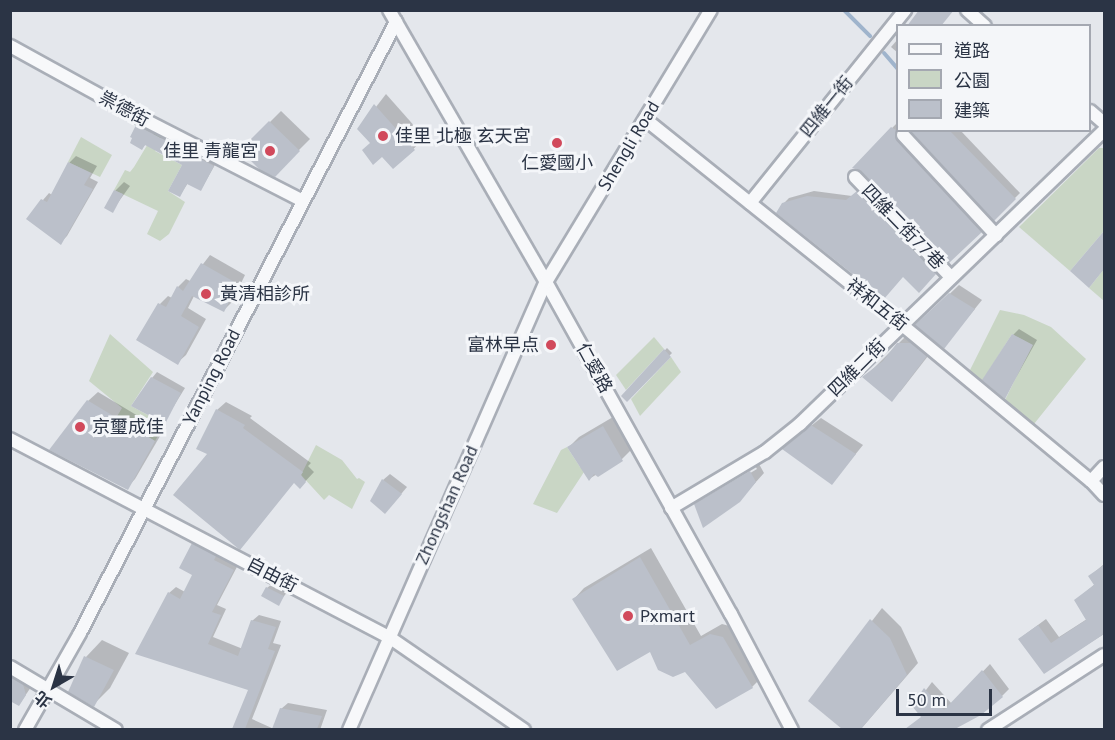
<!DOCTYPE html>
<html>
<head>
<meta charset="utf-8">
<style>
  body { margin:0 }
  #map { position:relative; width:1115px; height:740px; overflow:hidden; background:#e4e7ec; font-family:"PT Sans","Noto Sans TC",sans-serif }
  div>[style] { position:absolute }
  .green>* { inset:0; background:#c9d6c5 }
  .shadow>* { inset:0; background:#0003 }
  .stream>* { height:4px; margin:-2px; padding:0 2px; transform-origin:2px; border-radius:2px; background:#9fb4cc }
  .building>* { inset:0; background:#bbc0ca }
  .roads { filter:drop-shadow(2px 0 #a9aeb7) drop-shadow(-2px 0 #a9aeb7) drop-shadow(0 2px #a9aeb7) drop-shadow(0 -2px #a9aeb7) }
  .street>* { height:12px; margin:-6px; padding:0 6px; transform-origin:6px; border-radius:6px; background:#f7f8fa }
  .dots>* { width:16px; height:16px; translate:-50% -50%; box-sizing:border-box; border:3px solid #f4f6f9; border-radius:50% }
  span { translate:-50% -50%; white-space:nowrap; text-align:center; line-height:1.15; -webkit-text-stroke:6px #f4f6f9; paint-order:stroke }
  .street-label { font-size:18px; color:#2b3445 }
  .poi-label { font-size:18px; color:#2b3445 }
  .left { translate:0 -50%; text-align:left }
  .right { translate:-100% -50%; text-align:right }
  .frame { position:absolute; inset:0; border:12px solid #2b3445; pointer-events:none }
  .legend { position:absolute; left:896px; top:24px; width:195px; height:108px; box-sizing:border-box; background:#f4f6f9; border:2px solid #a4a8b1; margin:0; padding:8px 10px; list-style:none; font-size:18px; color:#2b3445 }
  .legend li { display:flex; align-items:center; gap:12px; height:30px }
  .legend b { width:30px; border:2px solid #a4a8b1 }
  .north { position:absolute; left:24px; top:656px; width:60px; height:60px; -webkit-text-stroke:4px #f4f6f9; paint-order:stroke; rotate:219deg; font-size:16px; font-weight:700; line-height:24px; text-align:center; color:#2b3445 }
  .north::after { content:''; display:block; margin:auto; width:21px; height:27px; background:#2b3445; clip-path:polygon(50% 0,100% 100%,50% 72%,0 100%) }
  .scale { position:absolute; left:896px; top:689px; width:96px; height:27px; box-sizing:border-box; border:3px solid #2b3445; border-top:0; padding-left:8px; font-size:18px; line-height:21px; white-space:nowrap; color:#2b3445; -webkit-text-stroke:4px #f4f6f9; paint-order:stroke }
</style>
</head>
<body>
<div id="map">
  <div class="green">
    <div style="clip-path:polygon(155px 132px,162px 136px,155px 151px,182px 165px,168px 191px,185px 202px,169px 234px,160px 241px,147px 234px,158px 211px,114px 190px,125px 170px,130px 172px,134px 167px)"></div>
    <div style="clip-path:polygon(81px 137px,112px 155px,100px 177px,68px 162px)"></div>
    <div style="clip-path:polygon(1099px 148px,1104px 148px,1104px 231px,1070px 271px,1019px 227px)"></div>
    <div style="clip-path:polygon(1104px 269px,1104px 301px,1089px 288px)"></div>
    <div style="clip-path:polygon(1000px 310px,1024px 315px,1051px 327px,1086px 359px,1034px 424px,1004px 402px,1032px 345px,1012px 334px,981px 383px,969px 372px)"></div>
    <div style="clip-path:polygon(110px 334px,153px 372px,131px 406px,165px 424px,155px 441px,116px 418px,122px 408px,89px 381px)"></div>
    <div style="clip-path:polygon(654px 337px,664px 349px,626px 390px,616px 375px)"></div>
    <div style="clip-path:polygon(671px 357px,681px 372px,640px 416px,631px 399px)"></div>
    <div style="clip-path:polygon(316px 445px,342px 460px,357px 479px,359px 478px,365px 482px,352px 509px,329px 495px,324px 500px,301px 475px)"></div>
    <div style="clip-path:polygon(567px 447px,580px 467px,586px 469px,557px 513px,533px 504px,561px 450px)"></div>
  </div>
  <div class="shadow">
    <div style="clip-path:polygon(898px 39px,898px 53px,891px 47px)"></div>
    <div style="clip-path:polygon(386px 94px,425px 138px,394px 167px,359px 129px)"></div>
    <div style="clip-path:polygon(281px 111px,310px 139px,274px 175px,242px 150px)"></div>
    <div style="clip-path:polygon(141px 123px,216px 163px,203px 186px,188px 183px,180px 195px,184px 164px,146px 144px,142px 148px,134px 138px)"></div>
    <div style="clip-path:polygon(897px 123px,898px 130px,901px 130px,987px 226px,949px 261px,862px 170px,854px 167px)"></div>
    <div style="clip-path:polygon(911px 130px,960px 130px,1020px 193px,994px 219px)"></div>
    <div style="clip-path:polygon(76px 156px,97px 166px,90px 178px,98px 182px,67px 236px,60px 243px,43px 200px,49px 193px,52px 195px,69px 163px)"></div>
    <div style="clip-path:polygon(124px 182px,130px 186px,112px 211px,115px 191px)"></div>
    <div style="clip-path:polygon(863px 187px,941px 267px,919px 291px,903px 275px,783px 204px,789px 198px,814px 191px,852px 196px)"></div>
    <div style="clip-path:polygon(1104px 234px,1104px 269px,1089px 286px,1072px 270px)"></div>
    <div style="clip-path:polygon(210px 255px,245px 275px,232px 302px,224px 310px,194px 296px,188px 308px,206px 319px,186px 355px,177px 363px,160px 304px,168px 296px,172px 298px,178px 287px,186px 279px,190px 281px)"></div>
    <div style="clip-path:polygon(959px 285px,982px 300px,944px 347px,917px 325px)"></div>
    <div style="clip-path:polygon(1019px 329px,1037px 340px,1005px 397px,1013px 335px)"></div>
    <div style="clip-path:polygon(907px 335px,935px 347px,900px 392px,865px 377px)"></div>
    <div style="clip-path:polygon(667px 348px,672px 353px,627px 400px,623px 396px)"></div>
    <div style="clip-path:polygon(157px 372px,185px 388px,164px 422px,152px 378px)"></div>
    <div style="clip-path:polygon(98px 392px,163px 431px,135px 479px,126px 489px,88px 401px)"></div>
    <div style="clip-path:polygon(226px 402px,252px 416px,250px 418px,311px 463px,308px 466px,314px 472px,300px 487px,295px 482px,209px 454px,217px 410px)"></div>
    <div style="clip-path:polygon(613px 417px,632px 449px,622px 459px,589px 479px,569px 447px,579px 437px)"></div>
    <div style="clip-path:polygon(821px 418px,863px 445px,832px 483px,792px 441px)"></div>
    <div style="clip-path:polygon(759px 464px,764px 473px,739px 501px,695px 505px,703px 497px,703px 501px,757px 469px,755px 466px,703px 497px)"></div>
    <div style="clip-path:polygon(390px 474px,407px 487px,391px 506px,383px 480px)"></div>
    <div style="clip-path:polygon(200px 538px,239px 563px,217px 605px,226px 609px,213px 637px,243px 649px,252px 621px,259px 615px,281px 621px,273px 643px,281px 645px,252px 719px,274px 729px,281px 709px,288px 703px,327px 710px,320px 730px,233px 730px,250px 689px,196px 670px,169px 593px,176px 587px,185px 592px,194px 574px,193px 544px)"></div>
    <div style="clip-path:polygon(651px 548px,701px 636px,722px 624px,733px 627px,762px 677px,752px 687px,685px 671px,574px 599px,584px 588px)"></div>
    <div style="clip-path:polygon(1104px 564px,1104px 634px,1044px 672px,1019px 639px,1046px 619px,1059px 637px,1087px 619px,1076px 600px,1095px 584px,1090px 576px)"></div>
    <div style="clip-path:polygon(273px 583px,288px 591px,278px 604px,267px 588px)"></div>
    <div style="clip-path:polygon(882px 608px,901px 627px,918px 663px,860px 730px,844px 730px,810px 701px)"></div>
    <div style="clip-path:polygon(102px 640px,129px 653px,110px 688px,93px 705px,86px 657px)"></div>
    <div style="clip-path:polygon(990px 664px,1009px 689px,1002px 696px,953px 730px,906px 730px,923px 716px,914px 706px,932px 682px,952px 704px)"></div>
    <div style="clip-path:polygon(10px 668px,28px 678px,31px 687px,19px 705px,10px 699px)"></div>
  </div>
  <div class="stream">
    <div style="left:844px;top:10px;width:37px;rotate:45deg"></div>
    <div style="left:884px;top:53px;width:21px;rotate:49deg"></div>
  </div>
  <div class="building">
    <div style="clip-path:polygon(919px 10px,954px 10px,941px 26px,907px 26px)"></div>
    <div style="clip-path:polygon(374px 104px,415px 150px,393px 169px,382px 157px,373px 165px,362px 150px,370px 143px,357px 129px)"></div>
    <div style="clip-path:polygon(269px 121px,300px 151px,275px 177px,260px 170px,240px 150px)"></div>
    <div style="clip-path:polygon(136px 125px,214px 166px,201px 191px,187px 184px,180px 197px,168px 191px,182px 165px,145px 145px,142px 150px,130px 143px,132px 138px,130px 137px)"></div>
    <div style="clip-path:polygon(891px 127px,896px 130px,897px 141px,982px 232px,949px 263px,861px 171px,852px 168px)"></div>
    <div style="clip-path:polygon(910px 130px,949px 130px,1016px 199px,994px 221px)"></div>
    <div style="clip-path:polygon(68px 162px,91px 173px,84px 185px,93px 189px,61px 245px,26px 219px,41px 199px,47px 202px)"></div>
    <div style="clip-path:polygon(114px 190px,123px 194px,113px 213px,104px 208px)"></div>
    <div style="clip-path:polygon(857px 191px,936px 274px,919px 293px,903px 277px,884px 299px,776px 213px,782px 203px,807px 196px,846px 200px)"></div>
    <div style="clip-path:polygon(1104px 231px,1104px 269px,1089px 288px,1070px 271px)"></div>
    <div style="clip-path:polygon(201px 263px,238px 284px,224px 312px,192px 296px,181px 316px,199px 327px,178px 365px,136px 340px,158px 303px,166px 307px,177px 286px,183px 291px)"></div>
    <div style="clip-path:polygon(949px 293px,975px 309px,944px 349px,915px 325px)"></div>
    <div style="clip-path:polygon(1012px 334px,1033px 345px,1005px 399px,982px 380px)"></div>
    <div style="clip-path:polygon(897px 343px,911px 343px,927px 356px,892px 402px,862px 377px,883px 361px)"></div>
    <div style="clip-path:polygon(664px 349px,671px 357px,627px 402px,621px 396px)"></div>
    <div style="clip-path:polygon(151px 377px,181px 393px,165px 424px,131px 406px)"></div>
    <div style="clip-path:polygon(87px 400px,155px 441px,128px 490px,49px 450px)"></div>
    <div style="clip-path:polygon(216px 409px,245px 425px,243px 428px,303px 472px,301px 475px,306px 482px,300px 489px,294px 483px,240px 550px,173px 495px,207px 454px,196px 449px)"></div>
    <div style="clip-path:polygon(811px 425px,856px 454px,832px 485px,782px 449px)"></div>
    <div style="clip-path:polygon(603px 426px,623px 461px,598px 477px,594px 474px,589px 481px,567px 447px)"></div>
    <div style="clip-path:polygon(750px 471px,756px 482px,740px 502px,703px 528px,694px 504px)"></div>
    <div style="clip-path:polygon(382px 479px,402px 494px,385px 514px,370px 501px)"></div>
    <div style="clip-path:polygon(192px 543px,216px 556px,214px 560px,234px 570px,212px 612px,221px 615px,208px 644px,238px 656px,251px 620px,276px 627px,268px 649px,275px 651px,245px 729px,232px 729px,248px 690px,135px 654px,168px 592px,180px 599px,192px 575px,179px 568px)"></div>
    <div style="clip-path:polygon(640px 557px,690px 645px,710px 634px,723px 637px,753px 688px,716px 709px,685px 672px,673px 677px,658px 670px,650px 652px,617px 671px,572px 599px)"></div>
    <div style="clip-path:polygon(1104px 565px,1104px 634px,1044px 674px,1018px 639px,1038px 625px,1051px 643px,1086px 620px,1074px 600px,1094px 585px,1088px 576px)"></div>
    <div style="clip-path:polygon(266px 587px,284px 596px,279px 606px,261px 596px)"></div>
    <div style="clip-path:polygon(870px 619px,890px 638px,907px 675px,861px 729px,842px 729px,808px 701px)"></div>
    <div style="clip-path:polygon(84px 656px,114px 670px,94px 707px,68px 692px)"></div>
    <div style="clip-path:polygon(982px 670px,1003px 697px,981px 715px,955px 729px,905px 729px,921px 717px,912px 706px,924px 688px,944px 710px)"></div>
    <div style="clip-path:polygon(10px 677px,23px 684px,26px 695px,19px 706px,10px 701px)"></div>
    <div style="clip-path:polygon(280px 708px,322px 716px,317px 729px,272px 729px)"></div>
  </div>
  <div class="roads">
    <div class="street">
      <div style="left:389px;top:10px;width:314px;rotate:60deg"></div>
      <div style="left:546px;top:282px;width:380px;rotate:60.9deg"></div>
      <div style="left:731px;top:614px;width:131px;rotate:62.3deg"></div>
      <div style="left:967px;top:10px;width:24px;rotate:42deg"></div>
      <div style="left:10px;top:46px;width:147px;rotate:28.8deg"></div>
      <div style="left:139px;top:117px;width:184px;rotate:27.1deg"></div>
      <div style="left:1090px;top:111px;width:18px;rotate:41deg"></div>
      <div style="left:645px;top:119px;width:328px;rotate:38.7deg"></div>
      <div style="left:901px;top:324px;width:246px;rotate:39.6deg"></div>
      <div style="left:1091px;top:481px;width:19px;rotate:47deg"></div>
      <div style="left:903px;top:135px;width:137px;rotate:47.1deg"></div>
      <div style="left:855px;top:177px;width:139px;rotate:46.2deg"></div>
      <div style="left:750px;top:203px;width:248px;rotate:-51.2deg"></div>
      <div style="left:10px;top:439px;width:428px;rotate:27.6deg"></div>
      <div style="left:389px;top:637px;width:164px;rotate:34.6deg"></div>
      <div style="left:1091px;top:481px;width:19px;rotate:-47deg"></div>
      <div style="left:671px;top:508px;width:109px;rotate:-30.8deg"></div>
      <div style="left:765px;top:452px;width:45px;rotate:-38.7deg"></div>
      <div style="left:800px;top:424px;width:423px;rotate:-44deg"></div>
      <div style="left:10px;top:667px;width:123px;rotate:30.7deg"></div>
      <div style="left:25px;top:730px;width:112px;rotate:-60.4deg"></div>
      <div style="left:80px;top:633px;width:688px;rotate:-62.65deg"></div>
      <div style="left:349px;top:730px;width:489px;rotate:-66.3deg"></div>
      <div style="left:546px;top:282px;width:318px;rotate:-58.8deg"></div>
      <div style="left:988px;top:730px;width:138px;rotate:-32.9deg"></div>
    </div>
  </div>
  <div class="dots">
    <div style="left:383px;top:136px;background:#d1495b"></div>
    <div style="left:557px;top:143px;background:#d1495b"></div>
    <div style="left:270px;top:151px;background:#d1495b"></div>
    <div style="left:206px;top:294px;background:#d1495b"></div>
    <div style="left:551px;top:345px;background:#d1495b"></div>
    <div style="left:80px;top:427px;background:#d1495b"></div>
    <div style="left:628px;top:616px;background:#d1495b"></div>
  </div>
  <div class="street-label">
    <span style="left:827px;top:107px;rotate:-51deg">四維一街</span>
    <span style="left:124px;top:109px;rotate:28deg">祟德街</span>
    <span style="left:629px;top:146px;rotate:-59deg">Shengli Road</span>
    <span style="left:903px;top:227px;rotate:46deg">四維二街77巷</span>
    <span style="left:877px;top:305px;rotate:38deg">祥和五街</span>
    <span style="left:594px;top:368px;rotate:61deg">仁愛路</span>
    <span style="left:857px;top:368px;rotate:-45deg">四維二街</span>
    <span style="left:212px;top:377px;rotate:-63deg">Yanping Road</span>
    <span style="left:447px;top:505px;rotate:-66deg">Zhongshan Road</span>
    <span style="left:272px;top:575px;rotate:27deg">自由街</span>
  </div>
  <div class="poi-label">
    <span class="left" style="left:395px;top:136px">佳里 北極 玄天宮</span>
    <span class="right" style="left:258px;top:151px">佳里 青龍宮</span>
    <span style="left:557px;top:163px">仁愛國小</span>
    <span class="left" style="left:220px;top:294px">黃清相診所</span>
    <span class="right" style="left:539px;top:345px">富林早点</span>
    <span class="left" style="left:92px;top:427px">京璽成佳</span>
    <span class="left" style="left:640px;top:616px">Pxmart</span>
  </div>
  <div class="frame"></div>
  <ul class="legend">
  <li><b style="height:8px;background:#f7f8fa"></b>道路</li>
  <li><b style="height:16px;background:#c9d6c5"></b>公園</li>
  <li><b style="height:16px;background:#bbc0ca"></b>建築</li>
  </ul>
  <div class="north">北</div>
  <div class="scale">50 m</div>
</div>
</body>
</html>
